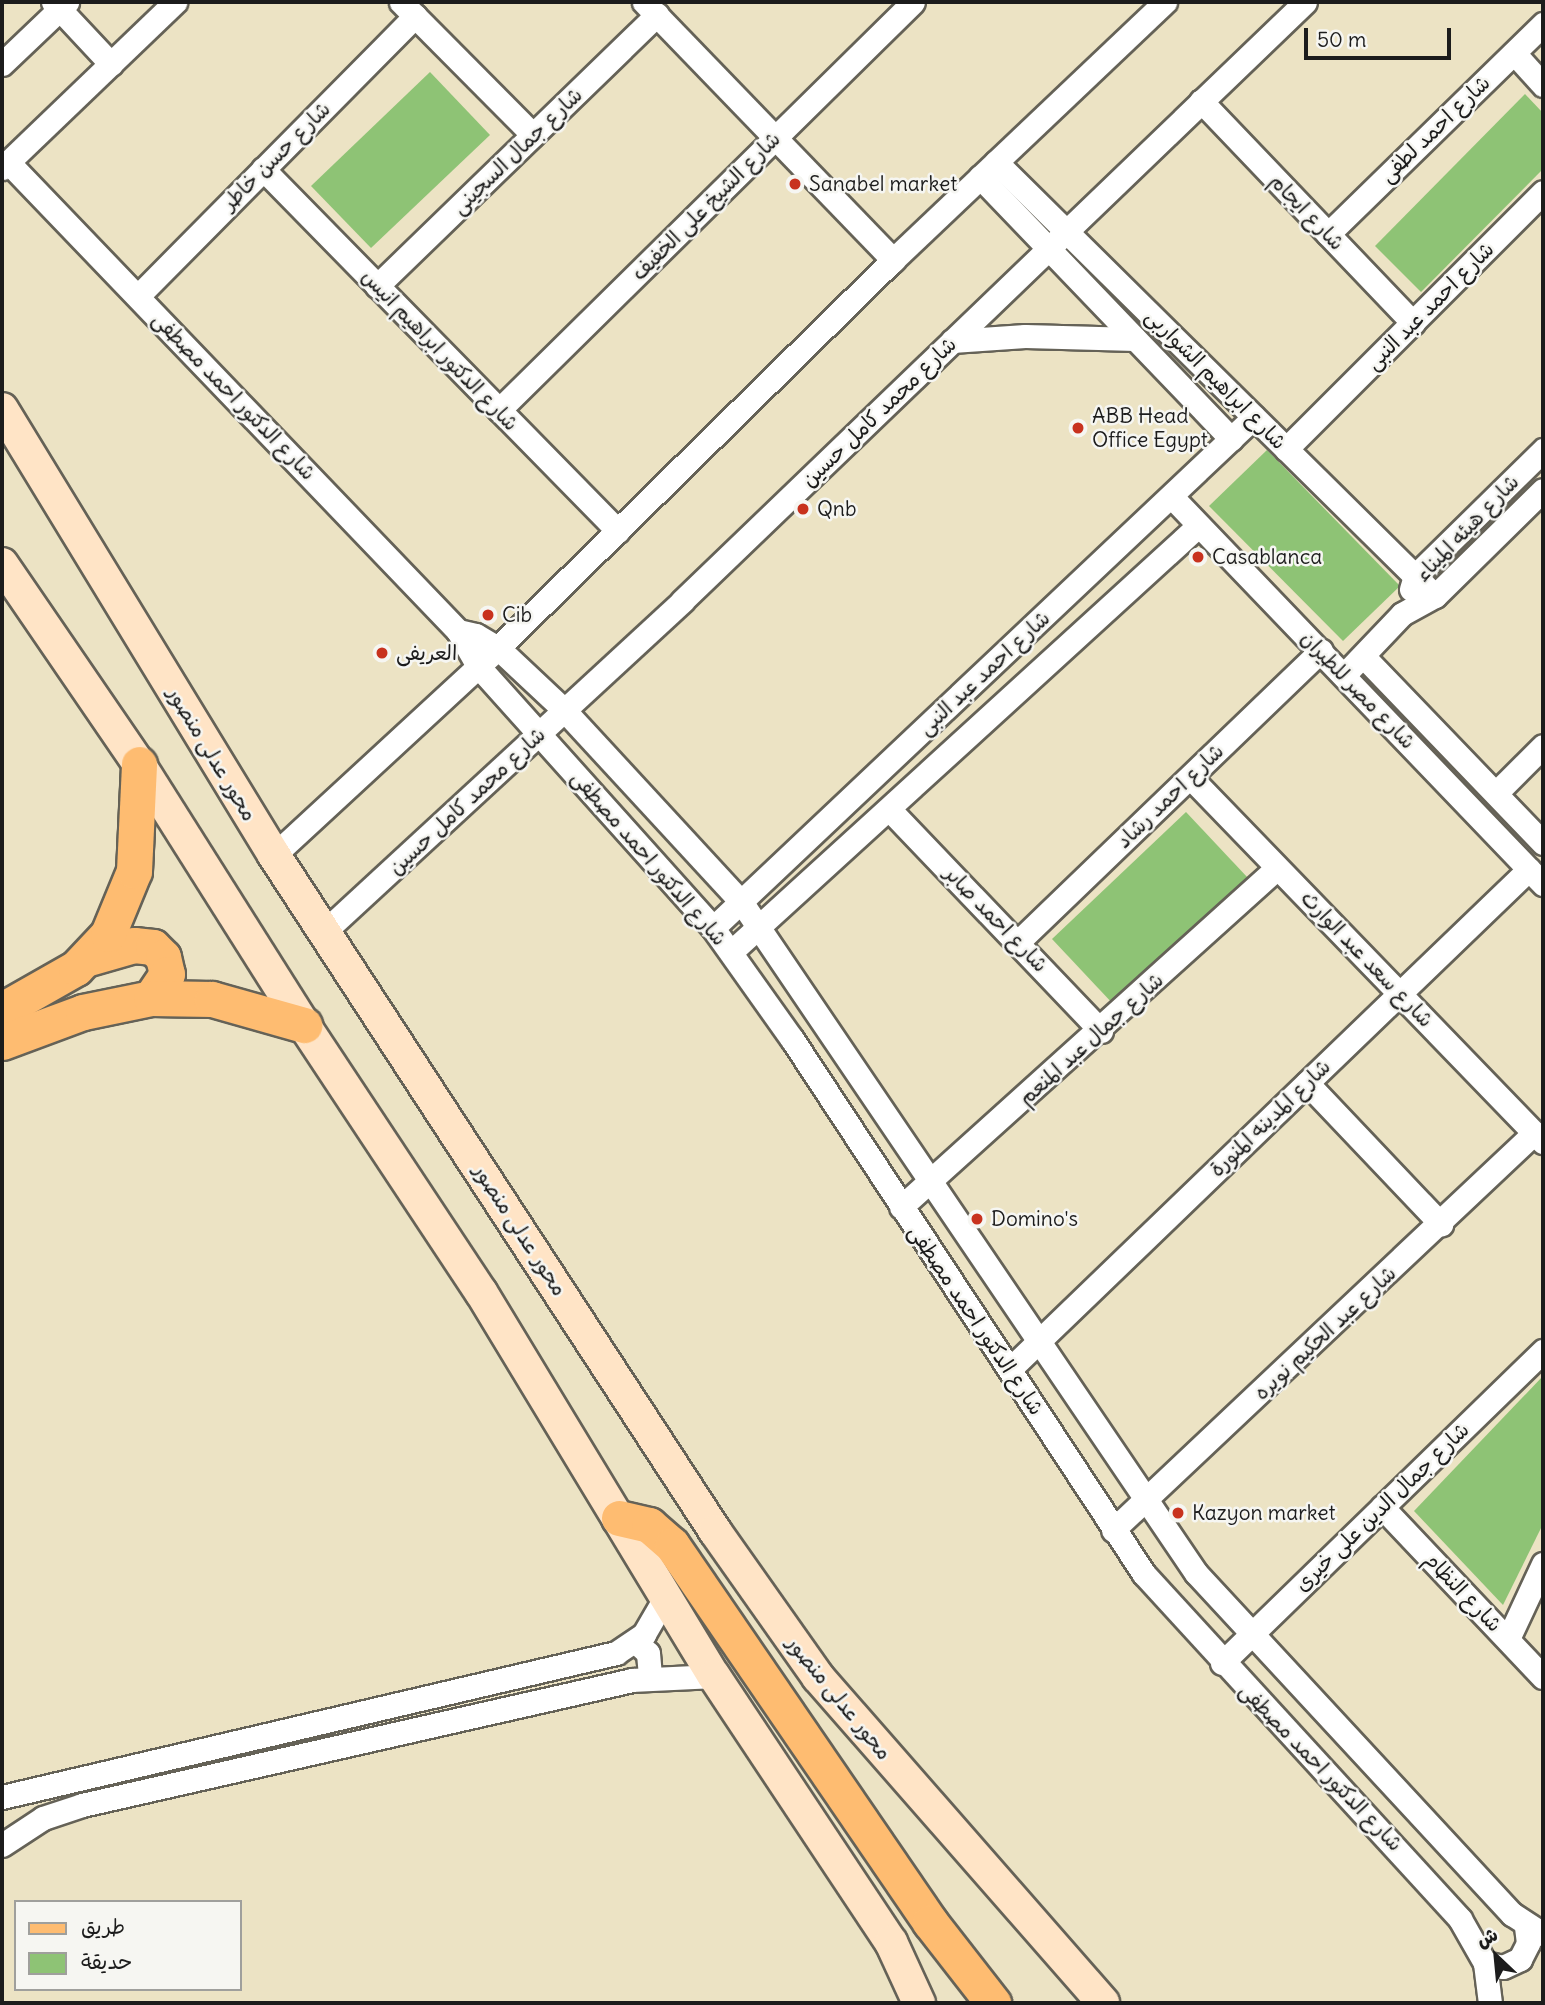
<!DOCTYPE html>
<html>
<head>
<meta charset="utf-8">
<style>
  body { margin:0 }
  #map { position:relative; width:1545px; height:2005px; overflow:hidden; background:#ece3c4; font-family:Delius,"Playpen Sans Arabic",sans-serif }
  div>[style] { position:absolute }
  .green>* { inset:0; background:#8ec375 }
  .roads { filter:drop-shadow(2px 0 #656257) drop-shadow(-2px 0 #656257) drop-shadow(0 2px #656257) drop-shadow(0 -2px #656257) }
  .street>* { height:23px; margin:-11.5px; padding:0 11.5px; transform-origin:11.5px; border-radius:11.5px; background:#fff }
  .secondary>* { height:32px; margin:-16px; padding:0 16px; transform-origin:16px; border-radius:16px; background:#ffe4c6 }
  .primary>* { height:35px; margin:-17.5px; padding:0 17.5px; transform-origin:17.5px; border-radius:17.5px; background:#febc71 }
  .dots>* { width:19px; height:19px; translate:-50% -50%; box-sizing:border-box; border:4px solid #f6f6f2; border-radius:50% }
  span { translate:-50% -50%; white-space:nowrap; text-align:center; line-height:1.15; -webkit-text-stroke:5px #f6f6f2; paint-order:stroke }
  .street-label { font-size:21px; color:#1c1c1c }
  .poi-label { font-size:21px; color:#1c1c1c }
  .left { translate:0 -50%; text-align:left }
  .frame { position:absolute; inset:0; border:4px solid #1c1c1c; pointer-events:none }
  .legend { position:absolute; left:14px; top:1900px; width:228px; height:91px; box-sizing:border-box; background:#f6f6f2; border:2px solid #9f9f9c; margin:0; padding:9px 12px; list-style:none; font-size:21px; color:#1c1c1c }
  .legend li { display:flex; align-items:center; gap:14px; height:35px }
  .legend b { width:35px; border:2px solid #9f9f9c }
  .north { position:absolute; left:1461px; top:1921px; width:70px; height:70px; -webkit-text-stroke:5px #f6f6f2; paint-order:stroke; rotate:334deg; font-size:19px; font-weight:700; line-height:28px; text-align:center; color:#1c1c1c }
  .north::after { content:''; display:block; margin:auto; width:24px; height:32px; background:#1c1c1c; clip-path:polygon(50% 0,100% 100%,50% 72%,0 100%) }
  .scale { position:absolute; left:1304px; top:28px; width:147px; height:32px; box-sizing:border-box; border:4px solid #1c1c1c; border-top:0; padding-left:9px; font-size:21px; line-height:24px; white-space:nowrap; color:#1c1c1c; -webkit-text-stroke:5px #f6f6f2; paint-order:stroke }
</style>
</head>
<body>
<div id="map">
  <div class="green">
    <div style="clip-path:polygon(430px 72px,490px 135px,371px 248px,311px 186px)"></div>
    <div style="clip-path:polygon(1525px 94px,1543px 113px,1543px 169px,1421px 292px,1375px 246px)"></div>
    <div style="clip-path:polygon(1267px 450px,1400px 586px,1343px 641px,1209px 506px)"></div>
    <div style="clip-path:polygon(1186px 812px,1248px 878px,1114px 1005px,1052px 939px)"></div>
    <div style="clip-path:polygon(1543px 1376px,1543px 1524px,1503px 1605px,1414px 1511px)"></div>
  </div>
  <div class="roads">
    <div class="street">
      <div style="left:53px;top:2px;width:85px;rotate:46.9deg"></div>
      <div style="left:401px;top:2px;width:187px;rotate:45.2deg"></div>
      <div style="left:644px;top:2px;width:359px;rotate:46deg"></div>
      <div style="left:1514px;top:53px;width:43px;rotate:47.8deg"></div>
      <div style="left:2px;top:64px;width:90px;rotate:-43.6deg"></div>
      <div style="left:1201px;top:101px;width:307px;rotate:46.3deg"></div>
      <div style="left:8px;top:162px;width:650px;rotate:46.18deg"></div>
      <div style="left:458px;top:631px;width:40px;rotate:60.3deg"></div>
      <div style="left:478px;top:666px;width:352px;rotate:48.1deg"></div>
      <div style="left:713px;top:928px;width:136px;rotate:54.6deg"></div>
      <div style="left:792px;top:1039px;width:640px;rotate:56.66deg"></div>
      <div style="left:1144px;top:1574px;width:468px;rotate:47.5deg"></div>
      <div style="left:1460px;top:1919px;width:51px;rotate:60.4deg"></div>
      <div style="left:1485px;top:1963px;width:40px;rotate:82.9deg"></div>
      <div style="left:996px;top:162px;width:617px;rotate:44.67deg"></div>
      <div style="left:2px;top:168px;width:240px;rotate:-43.8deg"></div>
      <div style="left:263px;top:169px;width:507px;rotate:45.56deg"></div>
      <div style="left:980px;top:177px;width:363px;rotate:46.2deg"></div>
      <div style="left:1328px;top:234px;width:301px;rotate:-44.3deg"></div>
      <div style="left:377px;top:286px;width:390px;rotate:-44.1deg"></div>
      <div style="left:138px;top:296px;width:394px;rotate:-45.3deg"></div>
      <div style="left:952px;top:341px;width:73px;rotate:-3.9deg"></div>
      <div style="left:1025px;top:336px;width:110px;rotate:1.6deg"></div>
      <div style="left:499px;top:410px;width:581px;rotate:-44.58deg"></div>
      <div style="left:1286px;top:449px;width:363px;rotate:-45deg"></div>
      <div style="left:1171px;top:496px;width:538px;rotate:46.21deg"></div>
      <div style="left:1411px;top:589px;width:14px;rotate:-73deg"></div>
      <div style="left:1415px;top:576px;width:180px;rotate:-44.5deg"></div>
      <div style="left:458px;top:631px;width:18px;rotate:13deg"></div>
      <div style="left:476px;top:635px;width:26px;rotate:31deg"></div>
      <div style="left:498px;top:648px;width:92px;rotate:43.2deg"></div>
      <div style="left:565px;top:711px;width:261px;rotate:47.3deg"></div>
      <div style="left:742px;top:903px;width:809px;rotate:55.88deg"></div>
      <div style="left:1196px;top:1573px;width:465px;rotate:47.2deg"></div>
      <div style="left:1512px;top:1914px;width:37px;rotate:33deg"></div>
      <div style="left:1364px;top:657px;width:258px;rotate:46.1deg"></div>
      <div style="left:1344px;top:675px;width:84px;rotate:-46.4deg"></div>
      <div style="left:1402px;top:614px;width:38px;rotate:-29deg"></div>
      <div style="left:1435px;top:596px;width:151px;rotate:-44.5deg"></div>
      <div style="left:1190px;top:777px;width:508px;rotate:45.96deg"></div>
      <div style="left:1496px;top:793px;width:66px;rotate:-45deg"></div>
      <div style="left:889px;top:809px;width:307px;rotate:46.3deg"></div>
      <div style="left:274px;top:855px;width:305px;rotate:-42.7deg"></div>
      <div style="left:498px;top:648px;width:554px;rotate:-44.49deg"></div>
      <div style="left:893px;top:260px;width:375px;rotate:-43.5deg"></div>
      <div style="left:713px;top:928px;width:744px;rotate:-43.37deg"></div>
      <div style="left:325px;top:931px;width:486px;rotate:-42.7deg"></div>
      <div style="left:682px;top:601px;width:864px;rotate:-43.87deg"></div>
      <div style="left:1019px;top:941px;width:419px;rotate:-43.9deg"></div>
      <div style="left:731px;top:952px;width:632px;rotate:-42.37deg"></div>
      <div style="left:1307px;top:1083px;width:195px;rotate:46.5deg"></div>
      <div style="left:901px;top:1207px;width:506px;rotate:-42.04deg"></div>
      <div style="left:1011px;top:1368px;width:719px;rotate:-43.93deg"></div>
      <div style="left:1382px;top:1507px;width:234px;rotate:46.6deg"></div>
      <div style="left:1113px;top:1530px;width:579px;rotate:-43.32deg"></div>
      <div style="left:1508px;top:1639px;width:83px;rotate:-65deg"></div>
      <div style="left:636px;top:1642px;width:16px;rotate:43deg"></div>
      <div style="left:648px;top:1653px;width:24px;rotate:85deg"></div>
      <div style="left:1222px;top:1663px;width:448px;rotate:-44.2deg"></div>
      <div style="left:2px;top:1797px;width:631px;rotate:-13.2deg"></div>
      <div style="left:616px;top:1653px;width:34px;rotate:-34deg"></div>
      <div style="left:644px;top:1634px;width:44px;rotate:-59.9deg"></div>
      <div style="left:2px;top:1845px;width:49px;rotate:-33.4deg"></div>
      <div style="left:43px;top:1818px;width:41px;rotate:-18.4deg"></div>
      <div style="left:82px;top:1805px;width:564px;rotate:-12.8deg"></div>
      <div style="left:632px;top:1680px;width:82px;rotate:-2.8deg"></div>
      <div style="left:1485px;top:1963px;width:18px;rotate:13deg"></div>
      <div style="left:1503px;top:1967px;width:19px;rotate:-25deg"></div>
      <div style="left:1520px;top:1959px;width:18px;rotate:-63deg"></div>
      <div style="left:1528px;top:1943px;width:17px;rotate:-97deg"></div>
    </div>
    <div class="secondary">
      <div style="left:2px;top:409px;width:522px;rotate:58.62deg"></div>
      <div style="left:274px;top:855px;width:807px;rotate:56.88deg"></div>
      <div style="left:715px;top:1531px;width:179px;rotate:54.8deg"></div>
      <div style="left:818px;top:1677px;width:433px;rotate:48.8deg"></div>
      <div style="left:2px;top:564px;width:242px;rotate:55.6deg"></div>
      <div style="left:139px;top:764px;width:309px;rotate:57.7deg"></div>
      <div style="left:304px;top:1025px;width:320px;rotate:56.5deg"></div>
      <div style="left:481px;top:1292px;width:449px;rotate:58.8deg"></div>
      <div style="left:714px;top:1676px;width:320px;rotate:56.4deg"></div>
      <div style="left:891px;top:1942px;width:67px;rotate:65.3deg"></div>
    </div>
    <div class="primary">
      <div style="left:89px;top:958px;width:47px;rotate:-16.1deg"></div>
      <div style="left:134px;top:945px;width:19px;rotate:6deg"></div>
      <div style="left:153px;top:947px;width:14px;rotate:45deg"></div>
      <div style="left:163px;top:957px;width:17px;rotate:77deg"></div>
      <div style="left:167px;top:974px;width:29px;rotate:124deg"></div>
      <div style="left:2px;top:1010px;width:85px;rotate:-29.6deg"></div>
      <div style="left:76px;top:968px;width:47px;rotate:-46.7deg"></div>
      <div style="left:108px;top:934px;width:68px;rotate:-67.6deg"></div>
      <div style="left:134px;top:871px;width:107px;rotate:-87.3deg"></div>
      <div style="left:2px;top:1042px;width:86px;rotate:-20.3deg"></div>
      <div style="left:83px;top:1012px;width:69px;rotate:-11.6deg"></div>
      <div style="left:151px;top:998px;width:61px;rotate:0.9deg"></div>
      <div style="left:212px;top:999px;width:96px;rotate:15.8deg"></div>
      <div style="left:619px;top:1518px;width:31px;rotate:13deg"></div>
      <div style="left:649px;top:1525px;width:30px;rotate:41deg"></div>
      <div style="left:672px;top:1545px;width:457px;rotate:55.6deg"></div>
      <div style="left:930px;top:1922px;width:103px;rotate:52.1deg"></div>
    </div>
  </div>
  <div class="dots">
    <div style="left:795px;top:184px;background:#c8321e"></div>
    <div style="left:1078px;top:428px;background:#c8321e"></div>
    <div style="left:803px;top:509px;background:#c8321e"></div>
    <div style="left:1198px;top:557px;background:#c8321e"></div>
    <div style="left:488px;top:615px;background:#c8321e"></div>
    <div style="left:382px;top:653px;background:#c8321e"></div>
    <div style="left:977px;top:1219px;background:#c8321e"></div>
    <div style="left:1178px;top:1513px;background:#c8321e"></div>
  </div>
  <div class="street-label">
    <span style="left:1435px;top:129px;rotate:-44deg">شارع احمد لطفى</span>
    <span style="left:517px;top:151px;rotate:-44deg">شارع جمال السجينى</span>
    <span style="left:276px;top:156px;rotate:-45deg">شارع حسن خاطر</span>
    <span style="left:706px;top:206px;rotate:-45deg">شارع الشيخ على الخفيف</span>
    <span style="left:1307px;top:212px;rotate:46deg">شارع ايجام</span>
    <span style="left:1430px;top:306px;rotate:-45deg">شارع احمد عبد النبى</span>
    <span style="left:440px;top:350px;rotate:46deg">شارع الدكتور ابراهيم انيس</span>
    <span style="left:1216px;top:379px;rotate:45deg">شارع ابراهيم الشواربى</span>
    <span style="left:234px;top:396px;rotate:46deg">شارع الدكتور احمد مصطفى</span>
    <span style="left:879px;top:412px;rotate:-44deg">شارع محمد كامل حسين</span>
    <span style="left:1467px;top:528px;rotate:-46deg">شارع هيئه الميناء</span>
    <span style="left:984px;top:673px;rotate:-43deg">شارع احمد عبد النبى</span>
    <span style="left:1358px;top:690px;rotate:46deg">شارع مصر للطيران</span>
    <span style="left:212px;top:754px;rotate:59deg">محور عدلى منصور</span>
    <span style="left:1170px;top:796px;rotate:-44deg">شارع احمد رشاد</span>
    <span style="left:467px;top:801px;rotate:-43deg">شارع محمد كامل حسين</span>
    <span style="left:649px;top:858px;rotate:49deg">شارع الدكتور احمد مصطفى</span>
    <span style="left:996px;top:919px;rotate:46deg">شارع احمد صابر</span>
    <span style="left:1367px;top:959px;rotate:46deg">شارع سعد عبد الوارث</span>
    <span style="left:1091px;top:1039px;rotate:-42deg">شارع جمال عبد المنعم</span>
    <span style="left:1270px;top:1118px;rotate:-44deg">شارع المدينه المنورة</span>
    <span style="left:520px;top:1230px;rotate:57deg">محور عدلى منصور</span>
    <span style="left:976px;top:1320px;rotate:56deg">شارع الدكتور احمد مصطفى</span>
    <span style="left:1325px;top:1333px;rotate:-43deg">شارع عبد الحكيم نويره</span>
    <span style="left:1382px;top:1507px;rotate:-44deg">شارع جمال الدين على خيرى</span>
    <span style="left:1463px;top:1592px;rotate:46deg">شارع النظام</span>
    <span style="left:839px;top:1698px;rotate:51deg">محور عدلى منصور</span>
    <span style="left:1321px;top:1767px;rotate:46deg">شارع الدكتور احمد مصطفى</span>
  </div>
  <div class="poi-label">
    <span class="left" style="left:809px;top:184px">Sanabel market</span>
    <span class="left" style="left:1092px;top:428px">ABB Head<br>Office Egypt</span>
    <span class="left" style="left:817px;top:509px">Qnb</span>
    <span class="left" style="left:1212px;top:557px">Casablanca</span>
    <span class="left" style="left:502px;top:615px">Cib</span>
    <span class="left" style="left:396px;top:653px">العريفى</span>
    <span class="left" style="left:991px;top:1219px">Domino's</span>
    <span class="left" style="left:1192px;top:1513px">Kazyon market</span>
  </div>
  <div class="frame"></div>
  <ul class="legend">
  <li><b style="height:9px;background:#febc71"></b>طريق</li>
  <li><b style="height:19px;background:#8ec375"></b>حديقة</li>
  </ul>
  <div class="north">ش</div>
  <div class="scale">50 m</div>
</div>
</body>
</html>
